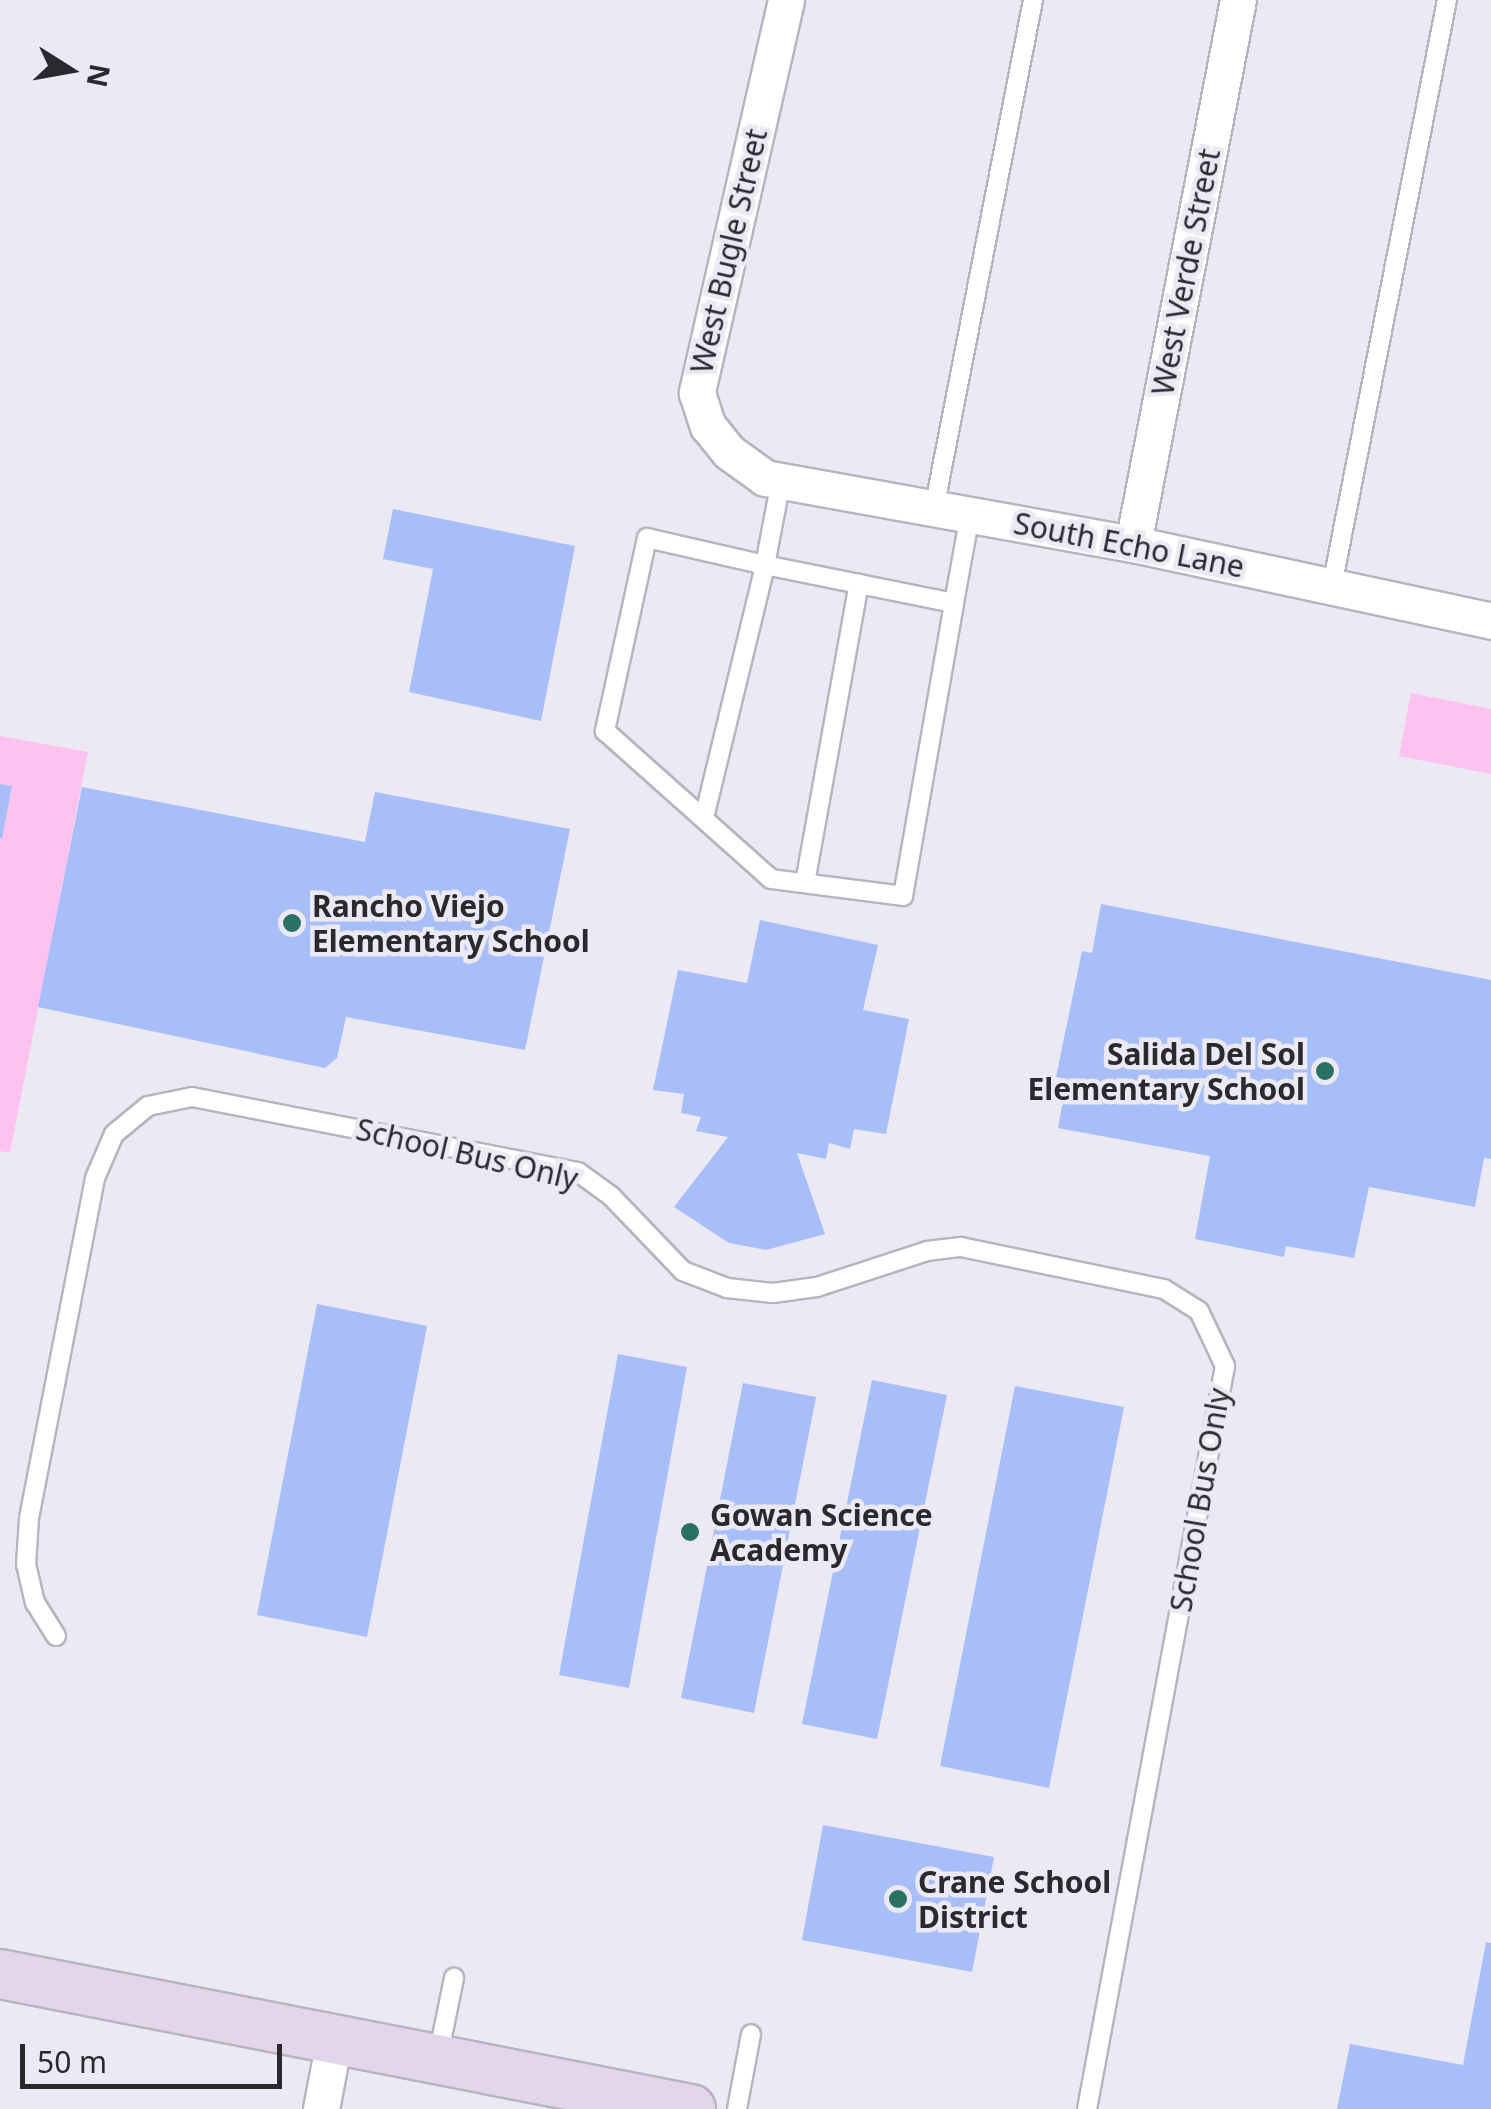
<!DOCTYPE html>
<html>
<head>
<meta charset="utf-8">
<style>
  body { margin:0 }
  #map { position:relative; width:1491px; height:2109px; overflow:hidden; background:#eae9f4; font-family:"Noto Sans",sans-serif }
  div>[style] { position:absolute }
  .green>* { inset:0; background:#fdc2ee }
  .building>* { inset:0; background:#a8bef9 }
  .roads { filter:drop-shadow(2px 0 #b6b5bf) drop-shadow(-2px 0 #b6b5bf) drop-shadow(0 2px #b6b5bf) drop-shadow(0 -2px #b6b5bf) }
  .service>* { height:18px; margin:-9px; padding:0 9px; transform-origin:9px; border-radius:9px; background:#fff }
  .minor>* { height:35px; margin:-17.5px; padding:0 17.5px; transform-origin:17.5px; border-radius:17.5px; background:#fff }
  .secondary>* { height:48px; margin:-24px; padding:0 24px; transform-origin:24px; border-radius:24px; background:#e3d6ea }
  .dots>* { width:28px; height:28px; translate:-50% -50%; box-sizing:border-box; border:5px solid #eae9f4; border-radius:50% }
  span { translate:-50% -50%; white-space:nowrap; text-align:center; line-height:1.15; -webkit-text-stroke:9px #eae9f4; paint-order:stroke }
  .street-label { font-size:30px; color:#2a292d }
  .poi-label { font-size:30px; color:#2a292d; font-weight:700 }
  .left { translate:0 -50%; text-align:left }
  .right { translate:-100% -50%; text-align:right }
  .north { position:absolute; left:20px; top:20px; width:100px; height:100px; -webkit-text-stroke:8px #eae9f4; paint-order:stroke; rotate:101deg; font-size:28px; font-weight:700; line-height:40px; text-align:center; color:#2a292d }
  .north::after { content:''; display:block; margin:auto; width:35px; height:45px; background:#2a292d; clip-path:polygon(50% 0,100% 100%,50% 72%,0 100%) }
  .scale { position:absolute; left:20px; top:2044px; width:262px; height:45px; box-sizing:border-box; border:5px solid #2a292d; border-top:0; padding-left:12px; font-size:30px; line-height:35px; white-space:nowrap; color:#2a292d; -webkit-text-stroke:8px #eae9f4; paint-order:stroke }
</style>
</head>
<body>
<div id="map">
  <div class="green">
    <div style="clip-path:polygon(1411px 693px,1491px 709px,1491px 774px,1399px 756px)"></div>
    <div style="clip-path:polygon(0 736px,88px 752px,10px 1153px,0 1151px)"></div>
  </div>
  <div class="building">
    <div style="clip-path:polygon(393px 509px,575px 546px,541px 721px,409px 692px,433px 569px,383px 559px)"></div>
    <div style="clip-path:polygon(0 784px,12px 786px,2px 839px,0 838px)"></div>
    <div style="clip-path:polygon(82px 787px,365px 842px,375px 792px,570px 829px,525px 1050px,346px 1017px,337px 1058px,325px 1068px,38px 1007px)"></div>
    <div style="clip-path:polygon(1101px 904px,1491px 980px,1491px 1159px,1484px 1158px,1475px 1207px,1369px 1187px,1354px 1258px,1286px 1246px,1284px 1257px,1195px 1239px,1210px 1156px,1058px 1128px,1067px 1079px,1056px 1077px,1082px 951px,1092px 953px)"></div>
    <div style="clip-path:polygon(760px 920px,878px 945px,863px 1010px,909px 1019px,886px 1134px,854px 1129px,850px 1149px,829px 1143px,826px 1159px,797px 1153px,825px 1234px,766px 1250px,729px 1243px,674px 1207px,728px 1137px,696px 1131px,701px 1117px,681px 1113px,684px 1094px,653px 1090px,678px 970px,747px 983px)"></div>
    <div style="clip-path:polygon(317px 1304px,427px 1326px,367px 1637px,257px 1615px)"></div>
    <div style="clip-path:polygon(618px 1354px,687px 1367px,629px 1688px,559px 1675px)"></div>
    <div style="clip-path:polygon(872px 1380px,947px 1395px,877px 1739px,802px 1724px)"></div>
    <div style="clip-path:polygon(743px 1383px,816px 1397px,754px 1713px,681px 1698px)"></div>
    <div style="clip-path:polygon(1015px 1386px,1124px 1407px,1049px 1788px,940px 1766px)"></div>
    <div style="clip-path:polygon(823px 1825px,994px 1857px,972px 1972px,802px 1940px)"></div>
    <div style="clip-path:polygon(1486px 1942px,1491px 1943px,1491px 2109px,1337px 2109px,1350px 2044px,1463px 2065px)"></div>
  </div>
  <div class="roads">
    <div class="service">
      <div style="left:781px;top:481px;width:86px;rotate:100.8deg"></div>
      <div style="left:765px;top:565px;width:193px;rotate:11.4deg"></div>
      <div style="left:954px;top:603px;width:89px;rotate:-79.7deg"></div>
      <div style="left:934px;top:509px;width:519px;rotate:-78.99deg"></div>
      <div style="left:1332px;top:586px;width:597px;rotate:-78.9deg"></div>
      <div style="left:704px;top:818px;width:260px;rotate:-76.4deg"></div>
      <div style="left:765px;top:565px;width:121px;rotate:-167.1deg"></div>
      <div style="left:647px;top:538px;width:198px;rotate:102.3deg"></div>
      <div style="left:605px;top:731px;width:222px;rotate:41.7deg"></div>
      <div style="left:771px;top:879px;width:133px;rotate:7.3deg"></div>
      <div style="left:903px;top:896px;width:297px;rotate:-80.1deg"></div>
      <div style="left:805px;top:883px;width:304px;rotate:-79.8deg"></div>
      <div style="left:56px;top:1636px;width:39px;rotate:-122deg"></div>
      <div style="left:35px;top:1603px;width:39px;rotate:-103deg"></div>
      <div style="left:26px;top:1565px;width:47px;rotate:-86.3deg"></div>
      <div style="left:29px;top:1518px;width:346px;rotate:-79deg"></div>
      <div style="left:95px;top:1178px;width:48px;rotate:-66.6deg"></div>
      <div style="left:114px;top:1134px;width:44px;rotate:-39.5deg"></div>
      <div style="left:148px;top:1106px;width:45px;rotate:-11.6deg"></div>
      <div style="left:192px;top:1097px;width:393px;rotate:11deg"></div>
      <div style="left:578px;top:1172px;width:41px;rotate:36deg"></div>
      <div style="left:611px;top:1196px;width:104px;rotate:46.2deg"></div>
      <div style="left:683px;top:1271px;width:47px;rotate:21.1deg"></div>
      <div style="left:727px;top:1288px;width:46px;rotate:6.2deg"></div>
      <div style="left:773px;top:1293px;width:44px;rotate:-7.8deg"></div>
      <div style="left:817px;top:1287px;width:116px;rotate:-18.1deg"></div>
      <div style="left:927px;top:1251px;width:34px;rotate:-7deg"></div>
      <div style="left:961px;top:1247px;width:207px;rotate:11.7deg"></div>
      <div style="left:1164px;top:1289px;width:41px;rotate:32.2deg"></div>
      <div style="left:1199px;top:1311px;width:61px;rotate:64.7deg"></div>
      <div style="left:1225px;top:1366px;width:756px;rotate:100.52deg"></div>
      <div style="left:438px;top:2056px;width:80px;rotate:-78.4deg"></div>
      <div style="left:737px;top:2109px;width:76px;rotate:-79.4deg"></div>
    </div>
    <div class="minor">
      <div style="left:786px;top:0;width:403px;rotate:102.8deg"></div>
      <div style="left:697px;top:393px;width:35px;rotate:72deg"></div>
      <div style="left:708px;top:426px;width:33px;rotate:51deg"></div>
      <div style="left:729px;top:452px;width:44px;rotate:35.8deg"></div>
      <div style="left:765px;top:478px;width:374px;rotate:10.2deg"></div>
      <div style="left:1133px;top:544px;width:366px;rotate:12.1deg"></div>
      <div style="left:1133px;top:544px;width:554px;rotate:-79.08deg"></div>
      <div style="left:321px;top:2109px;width:70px;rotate:-79.3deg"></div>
    </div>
    <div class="secondary">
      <div style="left:0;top:1974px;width:704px;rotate:11.05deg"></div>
    </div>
  </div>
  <div class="dots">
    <div style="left:292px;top:923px;background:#2b7065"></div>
    <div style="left:1325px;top:1071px;background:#2b7065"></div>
    <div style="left:690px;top:1532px;background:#2b7065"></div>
    <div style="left:898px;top:1899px;background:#2b7065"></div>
  </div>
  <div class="street-label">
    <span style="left:729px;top:251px;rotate:-77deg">West Bugle Street</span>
    <span style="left:1186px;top:272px;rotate:-79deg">West Verde Street</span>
    <span style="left:1129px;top:545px;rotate:11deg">South Echo Lane</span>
    <span style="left:467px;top:1154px;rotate:13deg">School Bus Only</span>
    <span style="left:1200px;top:1500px;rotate:-80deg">School Bus Only</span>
  </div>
  <div class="poi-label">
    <span class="left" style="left:312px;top:923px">Rancho Viejo<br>Elementary School</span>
    <span class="right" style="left:1305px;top:1071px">Salida Del Sol<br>Elementary School</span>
    <span class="left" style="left:710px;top:1532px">Gowan Science<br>Academy</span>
    <span class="left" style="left:918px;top:1899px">Crane School<br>District</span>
  </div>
  <div class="north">N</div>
  <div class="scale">50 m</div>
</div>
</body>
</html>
